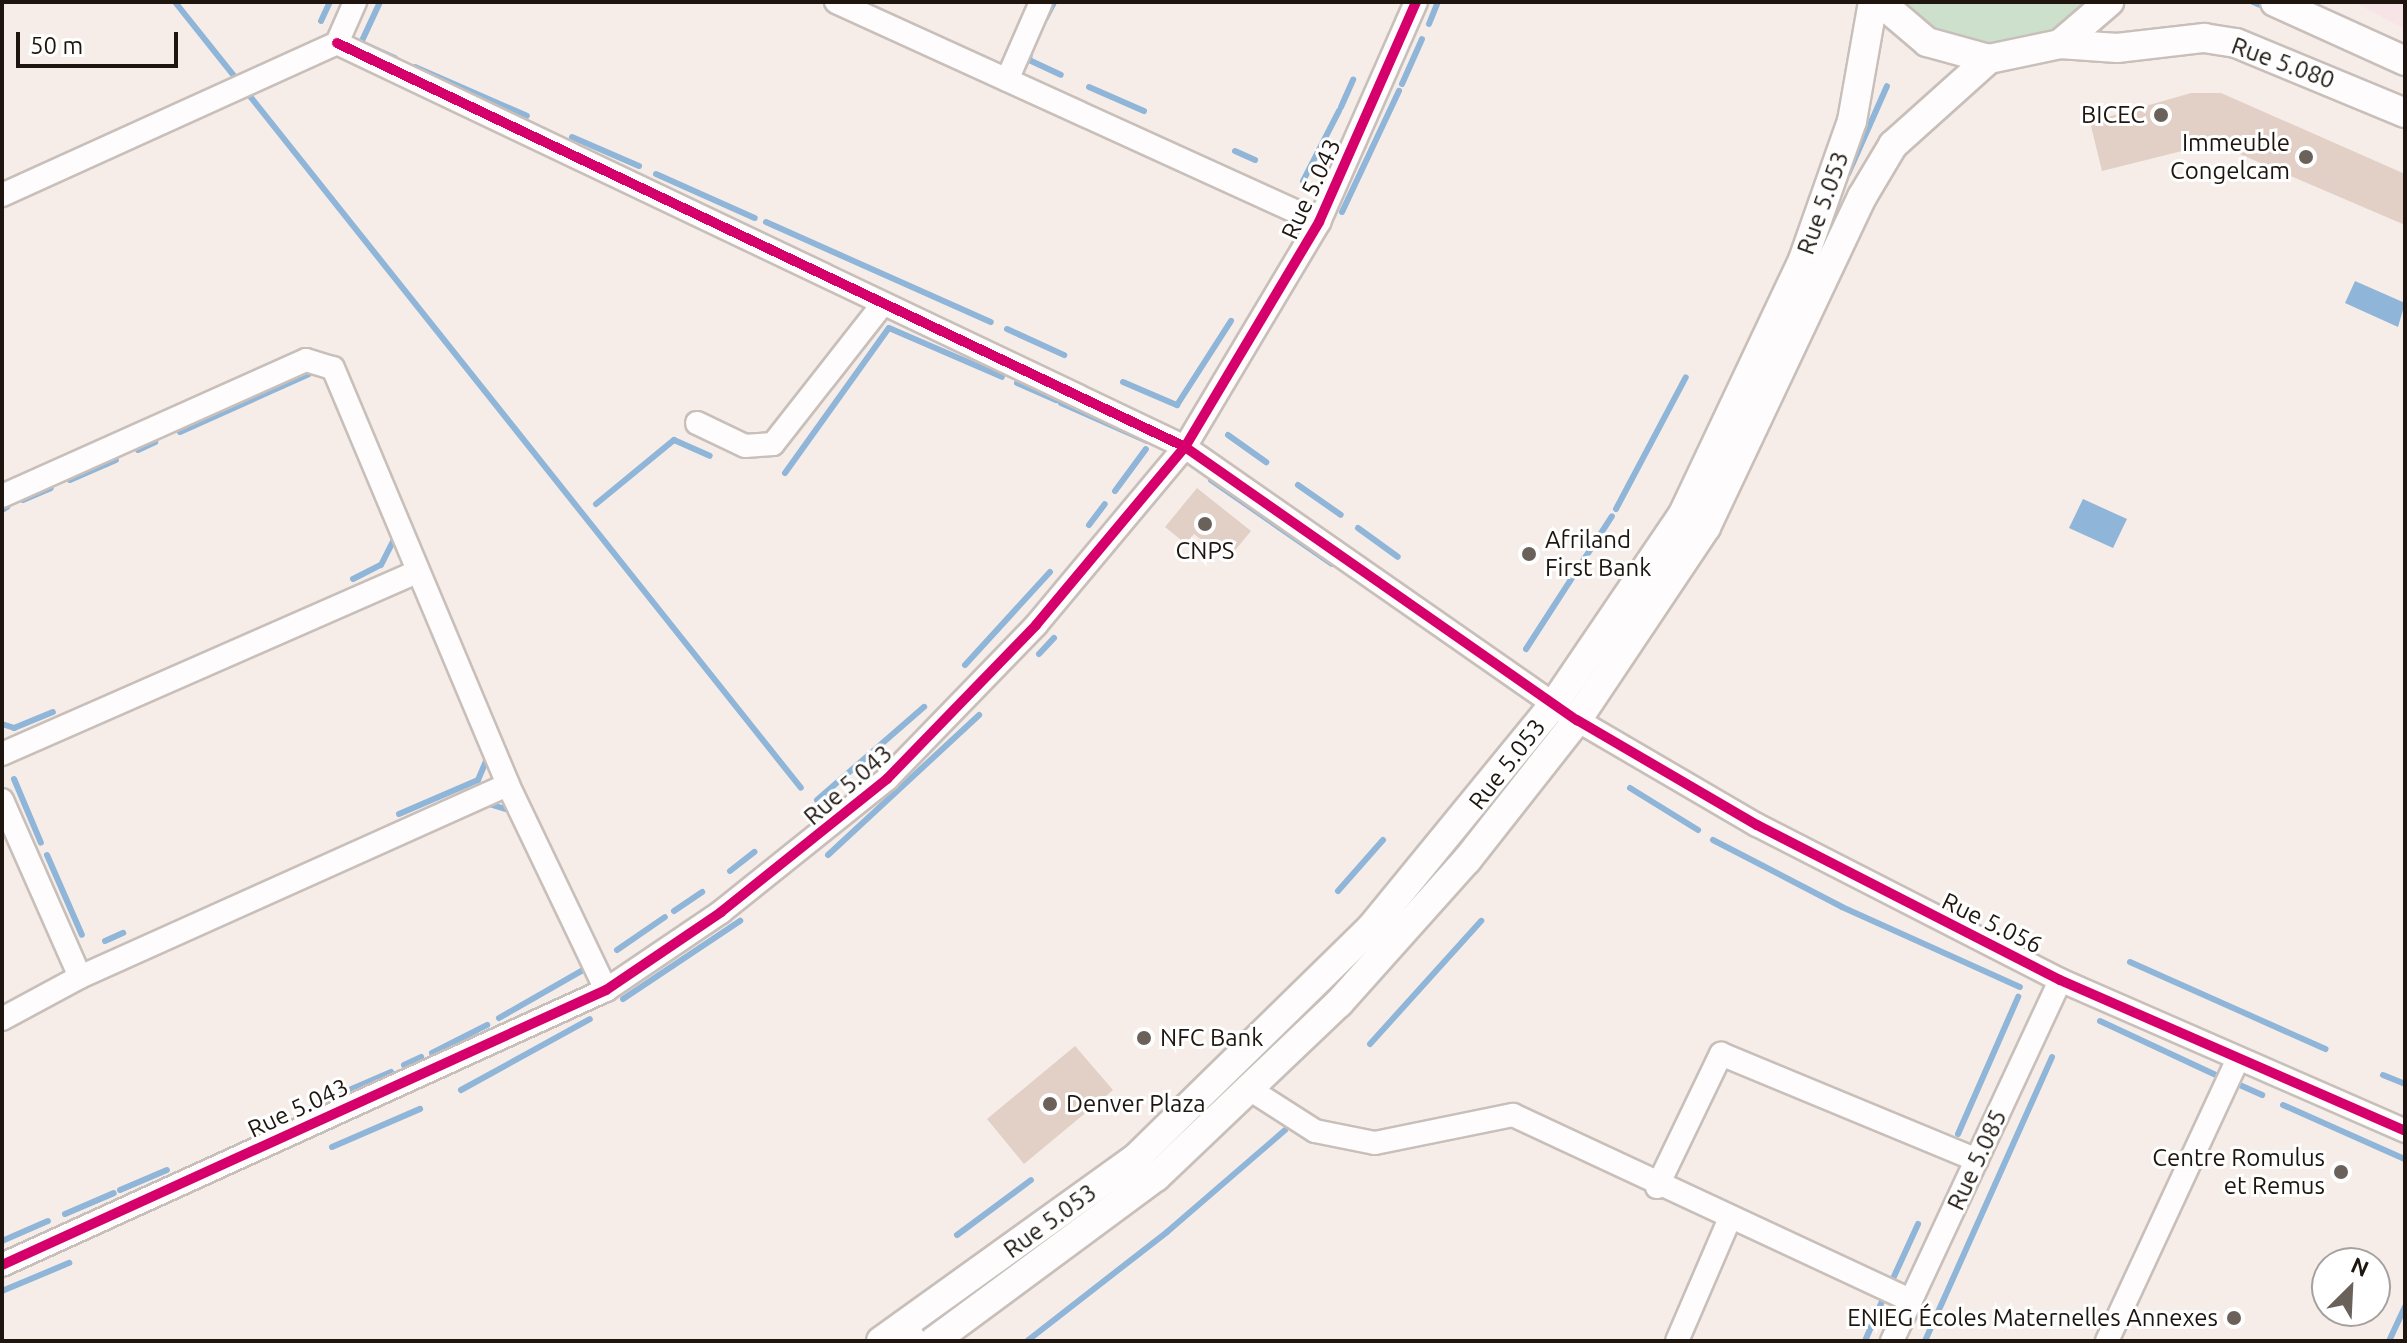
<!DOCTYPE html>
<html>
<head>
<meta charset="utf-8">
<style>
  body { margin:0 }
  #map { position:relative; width:2407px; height:1343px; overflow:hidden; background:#f6ede8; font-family:Ubuntu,sans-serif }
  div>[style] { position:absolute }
  .commercial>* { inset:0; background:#f7e4e7 }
  .green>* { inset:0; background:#cce0cb }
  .water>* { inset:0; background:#8fb5d8 }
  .stream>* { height:6px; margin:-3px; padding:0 3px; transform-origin:3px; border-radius:3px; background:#8fb5d8 }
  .building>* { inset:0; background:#e2d0c6 }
  .roads { filter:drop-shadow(2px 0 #c8bfba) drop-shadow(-2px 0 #c8bfba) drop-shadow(0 2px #c8bfba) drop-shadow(0 -2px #c8bfba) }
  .minor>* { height:22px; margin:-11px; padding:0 11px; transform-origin:11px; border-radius:11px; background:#fefcfc }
  .major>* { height:28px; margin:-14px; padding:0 14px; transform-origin:14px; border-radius:14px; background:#fefcfc }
  .cycleway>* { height:10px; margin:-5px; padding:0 5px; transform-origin:5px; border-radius:5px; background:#d6006c }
  .dots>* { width:22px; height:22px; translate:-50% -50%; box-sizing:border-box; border:4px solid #fff; border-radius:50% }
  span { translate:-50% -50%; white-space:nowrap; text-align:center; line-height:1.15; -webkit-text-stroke:6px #fff; paint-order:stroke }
  .street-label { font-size:24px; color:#1e150f }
  .poi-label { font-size:24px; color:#1e150f }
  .right { translate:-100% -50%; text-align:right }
  .left { translate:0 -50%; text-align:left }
  .frame { position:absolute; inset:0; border:4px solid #1e150f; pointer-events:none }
  .north { position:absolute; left:2311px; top:1247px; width:80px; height:80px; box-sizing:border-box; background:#fff; border:2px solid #a5a19f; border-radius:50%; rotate:24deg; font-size:22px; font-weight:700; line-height:32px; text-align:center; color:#1e150f }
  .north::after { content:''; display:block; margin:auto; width:28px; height:36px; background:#6a615b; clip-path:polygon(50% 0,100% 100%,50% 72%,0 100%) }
  .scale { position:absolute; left:16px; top:32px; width:162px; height:36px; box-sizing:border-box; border:4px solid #1e150f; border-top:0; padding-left:10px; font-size:24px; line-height:28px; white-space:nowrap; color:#1e150f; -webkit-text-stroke:6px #fff; paint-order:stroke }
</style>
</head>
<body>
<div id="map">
  <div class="commercial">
    <div style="clip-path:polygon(2354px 2px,2405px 2px,2405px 28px,2397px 25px)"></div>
  </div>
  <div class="green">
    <div style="clip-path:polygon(1896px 2px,2103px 2px,2060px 38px,2008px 53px,1955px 46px)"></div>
  </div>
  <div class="water">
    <div style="clip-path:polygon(2355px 281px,2405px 303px,2398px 327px,2345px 303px)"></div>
    <div style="clip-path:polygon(2083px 499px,2127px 519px,2113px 548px,2069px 528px)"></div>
  </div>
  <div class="stream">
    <div style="left:175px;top:2px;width:101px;rotate:51.4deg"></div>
    <div style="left:380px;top:2px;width:45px;rotate:114.9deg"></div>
    <div style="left:361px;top:43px;width:37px;rotate:24deg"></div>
    <div style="left:2253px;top:2px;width:15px;rotate:23deg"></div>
    <div style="left:1046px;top:18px;width:18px;rotate:-63deg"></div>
    <div style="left:321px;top:21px;width:21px;rotate:-65deg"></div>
    <div style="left:1429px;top:24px;width:24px;rotate:-68deg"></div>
    <div style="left:1030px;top:52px;width:8px;rotate:97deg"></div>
    <div style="left:1029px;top:60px;width:35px;rotate:25deg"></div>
    <div style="left:415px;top:67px;width:122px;rotate:23.6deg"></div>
    <div style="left:1402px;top:84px;width:49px;rotate:-66deg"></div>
    <div style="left:1089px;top:87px;width:60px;rotate:23.6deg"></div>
    <div style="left:245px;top:90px;width:892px;rotate:51.46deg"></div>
    <div style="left:1341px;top:107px;width:30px;rotate:-66deg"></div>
    <div style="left:572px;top:137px;width:73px;rotate:23.4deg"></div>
    <div style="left:1235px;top:151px;width:22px;rotate:24deg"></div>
    <div style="left:656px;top:174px;width:108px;rotate:24deg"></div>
    <div style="left:1848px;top:174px;width:96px;rotate:-66.1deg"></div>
    <div style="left:1303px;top:181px;width:79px;rotate:-62.8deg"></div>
    <div style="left:1342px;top:212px;width:134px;rotate:-64.8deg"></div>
    <div style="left:766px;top:222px;width:246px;rotate:24deg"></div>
    <div style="left:1007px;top:329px;width:63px;rotate:24.5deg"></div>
    <div style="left:1123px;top:382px;width:59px;rotate:23.1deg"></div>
    <div style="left:1177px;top:405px;width:100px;rotate:-57.3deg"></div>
    <div style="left:1017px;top:383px;width:43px;rotate:23.6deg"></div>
    <div style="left:1061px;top:403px;width:94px;rotate:23.8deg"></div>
    <div style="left:180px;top:432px;width:141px;rotate:-24.2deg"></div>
    <div style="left:1228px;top:435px;width:47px;rotate:35.4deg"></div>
    <div style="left:138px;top:450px;width:19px;rotate:-25deg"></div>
    <div style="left:785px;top:473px;width:178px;rotate:-54.4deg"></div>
    <div style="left:889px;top:328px;width:123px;rotate:23.4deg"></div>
    <div style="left:70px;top:480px;width:50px;rotate:-23.5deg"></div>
    <div style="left:1211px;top:480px;width:147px;rotate:34.8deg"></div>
    <div style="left:1298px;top:485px;width:52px;rotate:34.9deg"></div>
    <div style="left:1115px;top:491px;width:52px;rotate:-53.6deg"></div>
    <div style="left:23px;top:500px;width:30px;rotate:-23deg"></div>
    <div style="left:596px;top:504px;width:101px;rotate:-39.4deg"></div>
    <div style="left:674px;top:440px;width:39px;rotate:24deg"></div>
    <div style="left:1616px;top:509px;width:149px;rotate:-62.1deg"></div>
    <div style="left:2px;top:510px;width:6px;rotate:-31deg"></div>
    <div style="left:1089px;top:525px;width:26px;rotate:-53deg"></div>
    <div style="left:1358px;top:528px;width:49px;rotate:35.9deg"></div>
    <div style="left:353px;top:579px;width:31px;rotate:-27deg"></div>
    <div style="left:381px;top:565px;width:31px;rotate:-63deg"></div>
    <div style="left:1526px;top:649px;width:158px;rotate:-57.1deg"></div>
    <div style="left:1039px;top:654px;width:22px;rotate:-47deg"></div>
    <div style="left:965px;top:665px;width:126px;rotate:-47.6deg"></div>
    <div style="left:2px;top:724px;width:13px;rotate:18deg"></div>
    <div style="left:14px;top:728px;width:42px;rotate:-22.3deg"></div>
    <div style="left:14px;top:779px;width:69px;rotate:67.1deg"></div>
    <div style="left:1630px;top:788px;width:80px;rotate:31.7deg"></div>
    <div style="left:1500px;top:795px;width:56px;rotate:-52.9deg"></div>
    <div style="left:817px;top:800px;width:142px;rotate:-41deg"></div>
    <div style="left:489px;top:804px;width:24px;rotate:17deg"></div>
    <div style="left:399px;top:814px;width:86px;rotate:-23.3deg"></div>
    <div style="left:478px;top:780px;width:28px;rotate:-67deg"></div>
    <div style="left:1713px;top:840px;width:145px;rotate:27.4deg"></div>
    <div style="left:1842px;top:907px;width:195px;rotate:24.2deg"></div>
    <div style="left:47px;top:855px;width:87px;rotate:66.4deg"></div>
    <div style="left:828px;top:855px;width:206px;rotate:-42.8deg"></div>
    <div style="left:730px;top:871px;width:31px;rotate:-38deg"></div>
    <div style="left:1338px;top:891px;width:68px;rotate:-48.6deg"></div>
    <div style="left:674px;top:911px;width:34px;rotate:-34deg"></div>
    <div style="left:105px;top:941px;width:20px;rotate:-24deg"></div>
    <div style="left:617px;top:950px;width:58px;rotate:-34.5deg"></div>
    <div style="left:2130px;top:962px;width:214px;rotate:24deg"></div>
    <div style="left:623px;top:999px;width:141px;rotate:-33.7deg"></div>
    <div style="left:499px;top:1018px;width:97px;rotate:-29.7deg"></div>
    <div style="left:2100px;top:1021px;width:135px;rotate:25deg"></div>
    <div style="left:1370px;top:1044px;width:166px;rotate:-47.9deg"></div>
    <div style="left:432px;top:1053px;width:62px;rotate:-27deg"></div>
    <div style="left:404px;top:1065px;width:19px;rotate:-25deg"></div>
    <div style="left:2383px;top:1075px;width:24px;rotate:22deg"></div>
    <div style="left:2233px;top:1082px;width:32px;rotate:24deg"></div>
    <div style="left:461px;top:1090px;width:147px;rotate:-28.8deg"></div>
    <div style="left:2283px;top:1105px;width:133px;rotate:23.9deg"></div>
    <div style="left:312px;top:1106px;width:86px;rotate:-23.3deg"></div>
    <div style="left:264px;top:1128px;width:25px;rotate:-27deg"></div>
    <div style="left:1958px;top:1134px;width:150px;rotate:-66.3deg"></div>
    <div style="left:332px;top:1147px;width:96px;rotate:-23.4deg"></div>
    <div style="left:120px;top:1190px;width:51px;rotate:-23.1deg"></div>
    <div style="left:65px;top:1214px;width:53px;rotate:-23.2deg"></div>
    <div style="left:957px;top:1235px;width:92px;rotate:-36.6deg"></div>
    <div style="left:2px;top:1241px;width:50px;rotate:-23.5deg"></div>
    <div style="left:1891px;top:1283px;width:65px;rotate:-65.4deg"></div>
    <div style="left:2px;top:1291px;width:73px;rotate:-22.7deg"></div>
    <div style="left:1027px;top:1341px;width:177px;rotate:-37.9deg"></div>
    <div style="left:1167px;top:1232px;width:156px;rotate:-40.8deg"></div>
    <div style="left:1865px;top:1341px;width:46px;rotate:-66.8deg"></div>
    <div style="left:1925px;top:1341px;width:311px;rotate:-65.9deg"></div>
    <div style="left:2389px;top:1341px;width:38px;rotate:-65deg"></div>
  </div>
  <div class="building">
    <div style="clip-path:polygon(2191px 93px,2221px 93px,2405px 174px,2405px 225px,2214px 143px,2102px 171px,2090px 122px)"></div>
    <div style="clip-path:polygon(1197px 488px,1251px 531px,1227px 560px,1194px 534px,1186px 544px,1165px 527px)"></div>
    <div style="clip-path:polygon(1075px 1046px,1113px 1090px,1024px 1164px,987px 1119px)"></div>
  </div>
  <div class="roads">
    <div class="minor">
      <div style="left:836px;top:2px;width:531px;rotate:24.49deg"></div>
      <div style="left:337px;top:43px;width:939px;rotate:25.47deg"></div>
      <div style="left:1185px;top:447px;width:478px;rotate:34.9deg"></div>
      <div style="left:1577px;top:720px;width:208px;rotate:30.3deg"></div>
      <div style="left:1757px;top:825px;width:340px;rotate:27.1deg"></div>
      <div style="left:2060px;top:980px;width:377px;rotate:23.6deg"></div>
      <div style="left:1007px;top:80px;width:85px;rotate:-66.4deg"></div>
      <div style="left:2px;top:195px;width:368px;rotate:-24.4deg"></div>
      <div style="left:337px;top:43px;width:45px;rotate:-66.3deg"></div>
      <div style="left:697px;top:423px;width:53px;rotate:25.6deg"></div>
      <div style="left:745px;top:446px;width:28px;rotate:-4deg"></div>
      <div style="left:773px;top:444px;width:177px;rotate:-51.9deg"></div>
      <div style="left:2px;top:496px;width:333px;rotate:-24.1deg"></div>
      <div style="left:306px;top:360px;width:28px;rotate:17deg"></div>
      <div style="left:333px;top:368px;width:452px;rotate:67.2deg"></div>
      <div style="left:508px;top:785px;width:227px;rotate:64.4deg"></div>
      <div style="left:2px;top:754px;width:452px;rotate:-23.7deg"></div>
      <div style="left:2px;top:800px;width:193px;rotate:66.2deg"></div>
      <div style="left:2px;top:1019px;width:89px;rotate:-28.3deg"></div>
      <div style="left:80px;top:977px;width:469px;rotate:-24.2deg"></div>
      <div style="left:1251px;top:1090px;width:76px;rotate:32.6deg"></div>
      <div style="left:1315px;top:1131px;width:61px;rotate:11.3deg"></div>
      <div style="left:1375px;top:1143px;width:141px;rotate:-11.5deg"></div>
      <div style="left:1513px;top:1115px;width:439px;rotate:25deg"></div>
      <div style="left:1657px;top:1187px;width:148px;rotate:-64.3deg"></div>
      <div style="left:1721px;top:1054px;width:277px;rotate:22.5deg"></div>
      <div style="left:2px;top:1265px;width:664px;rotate:-24.48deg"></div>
      <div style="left:606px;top:990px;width:139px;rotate:-34.1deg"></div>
      <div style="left:721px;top:912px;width:213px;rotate:-38.7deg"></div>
      <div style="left:887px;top:779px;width:214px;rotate:-45.9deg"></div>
      <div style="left:1036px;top:625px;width:232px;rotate:-50.1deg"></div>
      <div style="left:1185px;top:447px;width:262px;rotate:-59.2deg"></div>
      <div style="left:1319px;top:222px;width:240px;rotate:-66.2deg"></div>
      <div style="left:907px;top:1327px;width:17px;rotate:57deg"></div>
      <div style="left:1677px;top:1341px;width:132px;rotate:-66.7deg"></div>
      <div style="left:1892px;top:1341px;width:398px;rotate:-65deg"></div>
      <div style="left:2107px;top:1341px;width:311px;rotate:-65.1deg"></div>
    </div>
    <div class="major">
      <div style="left:1880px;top:2px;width:62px;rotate:40.4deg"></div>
      <div style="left:1927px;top:42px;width:64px;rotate:15.3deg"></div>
      <div style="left:1989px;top:59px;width:73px;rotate:-11.9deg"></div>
      <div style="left:2060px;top:44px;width:65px;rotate:-40.6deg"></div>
      <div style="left:2275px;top:2px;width:143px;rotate:24.4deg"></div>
      <div style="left:2060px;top:44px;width:57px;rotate:4deg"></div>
      <div style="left:2117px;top:48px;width:88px;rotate:-6.6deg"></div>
      <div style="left:2204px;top:38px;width:32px;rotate:9deg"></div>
      <div style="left:2236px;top:43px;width:183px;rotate:22.5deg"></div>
      <div style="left:881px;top:1341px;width:317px;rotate:-35.7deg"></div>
      <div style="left:1138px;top:1156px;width:325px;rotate:-44.4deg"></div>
      <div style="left:1370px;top:929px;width:291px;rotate:-50.7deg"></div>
      <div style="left:1554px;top:704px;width:230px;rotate:-55.8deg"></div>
      <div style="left:1683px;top:514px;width:281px;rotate:-64.7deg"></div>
      <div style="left:1803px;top:260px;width:147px;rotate:-70.6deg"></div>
      <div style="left:1852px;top:121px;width:121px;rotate:-80deg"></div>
      <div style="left:934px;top:1341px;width:276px;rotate:-36.5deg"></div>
      <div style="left:1156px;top:1177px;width:253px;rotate:-43.6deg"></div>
      <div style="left:1339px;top:1003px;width:192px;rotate:-48.2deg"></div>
      <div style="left:1467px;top:860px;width:178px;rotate:-51.8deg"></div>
      <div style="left:1577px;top:720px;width:232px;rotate:-56.2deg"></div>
      <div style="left:1706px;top:527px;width:365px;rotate:-64.7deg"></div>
      <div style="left:1862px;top:197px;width:61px;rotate:-59.2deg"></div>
      <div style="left:1893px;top:145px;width:129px;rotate:-41.9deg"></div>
    </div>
  </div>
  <div class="cycleway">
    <div style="left:337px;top:43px;width:939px;rotate:25.47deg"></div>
    <div style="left:1185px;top:447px;width:478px;rotate:34.9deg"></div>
    <div style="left:1577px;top:720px;width:208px;rotate:30.3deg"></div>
    <div style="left:1757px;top:825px;width:340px;rotate:27.1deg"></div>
    <div style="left:2060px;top:980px;width:377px;rotate:23.6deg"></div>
    <div style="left:2px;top:1265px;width:664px;rotate:-24.48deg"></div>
    <div style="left:606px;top:990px;width:139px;rotate:-34.1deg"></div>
    <div style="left:721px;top:912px;width:213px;rotate:-38.7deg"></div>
    <div style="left:887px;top:779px;width:214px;rotate:-45.9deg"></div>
    <div style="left:1036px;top:625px;width:232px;rotate:-50.1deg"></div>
    <div style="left:1185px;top:447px;width:262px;rotate:-59.2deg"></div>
    <div style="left:1319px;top:222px;width:240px;rotate:-66.2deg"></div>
  </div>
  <div class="dots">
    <div style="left:2161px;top:115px;background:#6a615b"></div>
    <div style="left:2306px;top:157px;background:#6a615b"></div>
    <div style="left:1205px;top:524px;background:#6a615b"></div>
    <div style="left:1529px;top:554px;background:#6a615b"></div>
    <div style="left:1144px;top:1038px;background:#6a615b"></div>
    <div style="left:1050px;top:1104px;background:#6a615b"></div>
    <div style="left:2341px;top:1172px;background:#6a615b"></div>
    <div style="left:2234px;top:1318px;background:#6a615b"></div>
  </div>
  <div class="street-label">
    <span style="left:2283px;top:63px;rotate:20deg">Rue 5.080</span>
    <span style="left:1311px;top:189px;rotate:-65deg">Rue 5.043</span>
    <span style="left:1823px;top:203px;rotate:-70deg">Rue 5.053</span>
    <span style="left:1507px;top:764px;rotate:-52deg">Rue 5.053</span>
    <span style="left:848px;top:785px;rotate:-41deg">Rue 5.043</span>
    <span style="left:1992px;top:923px;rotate:26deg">Rue 5.056</span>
    <span style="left:298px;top:1108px;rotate:-25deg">Rue 5.043</span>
    <span style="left:1977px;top:1160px;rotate:-65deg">Rue 5.085</span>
    <span style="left:1050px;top:1221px;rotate:-36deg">Rue 5.053</span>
  </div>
  <div class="poi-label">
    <span class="right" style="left:2145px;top:115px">BICEC</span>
    <span class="right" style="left:2290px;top:157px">Immeuble<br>Congelcam</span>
    <span class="left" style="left:1545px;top:554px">Afriland<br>First Bank</span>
    <span style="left:1205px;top:551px">CNPS</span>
    <span class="left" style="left:1160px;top:1038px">NFC Bank</span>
    <span class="left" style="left:1066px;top:1104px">Denver Plaza</span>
    <span class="right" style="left:2325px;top:1172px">Centre Romulus<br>et Remus</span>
    <span class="right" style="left:2218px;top:1318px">ENIEG Écoles Maternelles Annexes</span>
  </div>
  <div class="frame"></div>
  <div class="north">N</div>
  <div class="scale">50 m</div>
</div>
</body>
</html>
